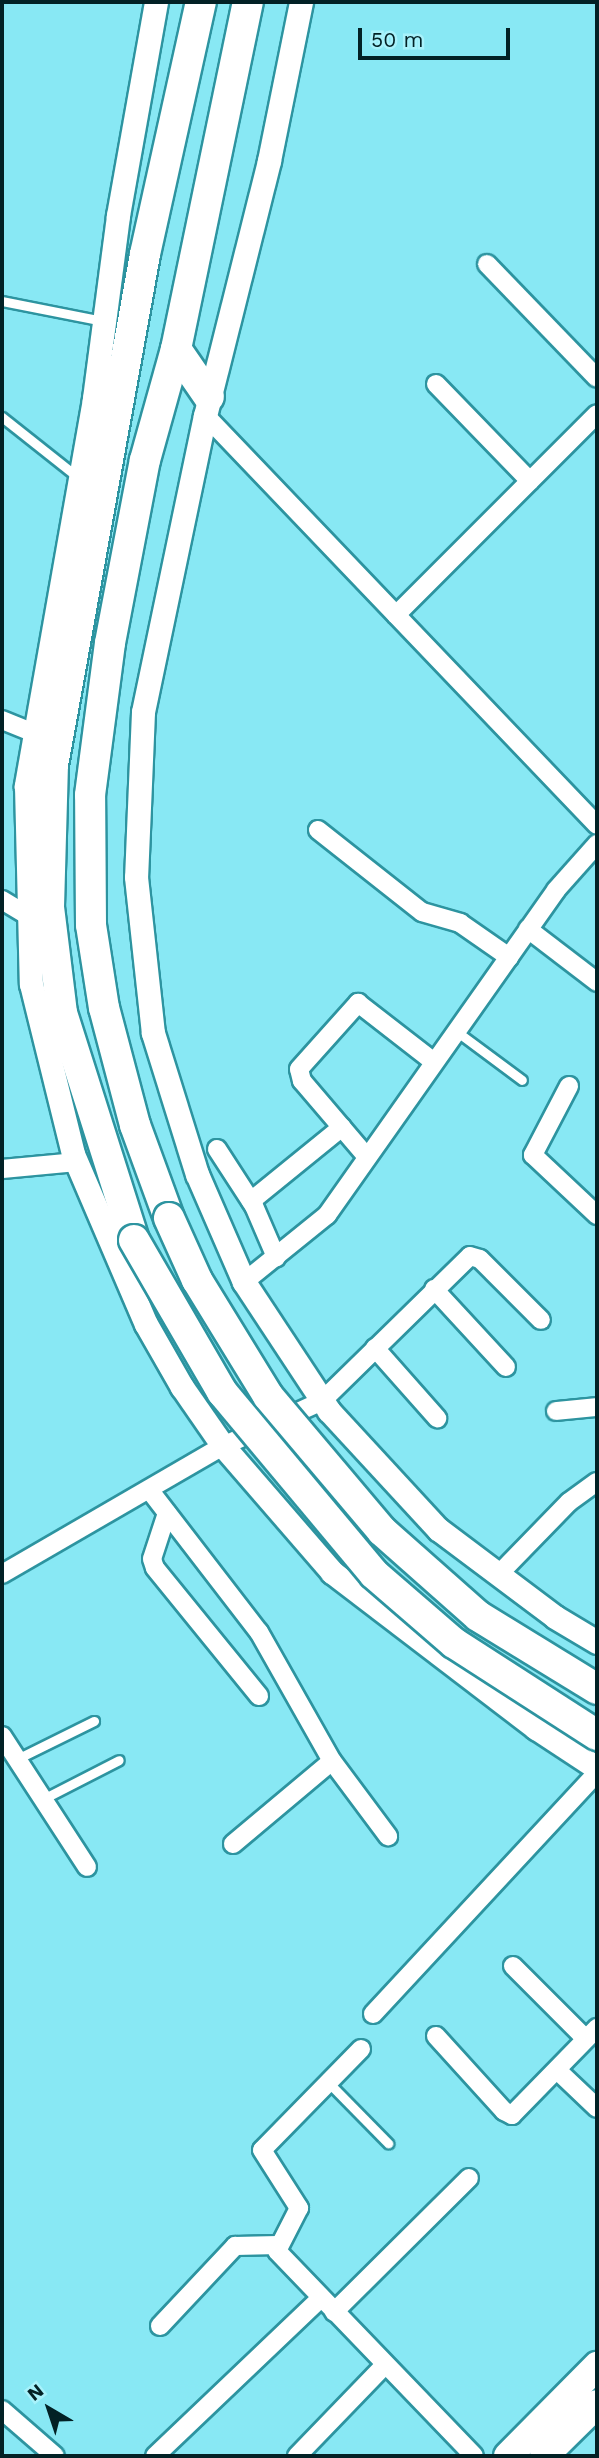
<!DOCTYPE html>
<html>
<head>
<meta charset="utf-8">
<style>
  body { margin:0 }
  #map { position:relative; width:599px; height:2458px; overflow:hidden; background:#88e8f4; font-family:"Work Sans",sans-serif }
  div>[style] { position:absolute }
  .roads { filter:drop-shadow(2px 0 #2d94a0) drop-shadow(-2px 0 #2d94a0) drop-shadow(0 2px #2d94a0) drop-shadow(0 -2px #2d94a0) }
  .service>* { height:9px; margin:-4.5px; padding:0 4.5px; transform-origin:4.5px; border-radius:4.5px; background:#fff }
  .minor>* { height:18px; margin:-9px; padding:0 9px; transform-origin:9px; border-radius:9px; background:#fff }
  .tertiary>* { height:23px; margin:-11.5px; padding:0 11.5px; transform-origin:11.5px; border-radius:11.5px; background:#fff }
  .primary>* { height:28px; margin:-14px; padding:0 14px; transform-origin:14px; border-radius:14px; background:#fff }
  .trunk>* { height:30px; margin:-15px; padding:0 15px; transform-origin:15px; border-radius:15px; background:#fff }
  .bridges { filter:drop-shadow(2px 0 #2d94a0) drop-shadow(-2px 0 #2d94a0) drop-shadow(0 2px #2d94a0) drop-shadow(0 -2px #2d94a0) }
  .trunk-bridge>* { height:30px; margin:-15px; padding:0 15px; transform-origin:15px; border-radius:15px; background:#fff }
  span { translate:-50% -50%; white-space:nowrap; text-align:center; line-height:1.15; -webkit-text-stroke:7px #a8f2fb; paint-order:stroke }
  .frame { position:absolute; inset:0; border:4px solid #022125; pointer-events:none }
  .north { position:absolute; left:14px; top:2374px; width:70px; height:70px; -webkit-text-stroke:5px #a8f2fb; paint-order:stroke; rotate:321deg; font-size:19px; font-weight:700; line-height:28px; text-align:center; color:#022125 }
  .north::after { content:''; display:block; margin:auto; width:24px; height:32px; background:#022125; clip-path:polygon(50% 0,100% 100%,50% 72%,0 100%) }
  .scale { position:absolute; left:358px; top:28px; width:152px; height:32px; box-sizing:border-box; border:4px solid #022125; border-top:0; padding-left:9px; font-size:21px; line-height:24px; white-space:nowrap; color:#022125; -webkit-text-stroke:5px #a8f2fb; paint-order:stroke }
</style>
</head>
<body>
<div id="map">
  <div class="roads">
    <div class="service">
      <div style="left:2px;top:301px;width:103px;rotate:11.2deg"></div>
      <div style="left:2px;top:417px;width:98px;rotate:38.4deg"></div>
      <div style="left:456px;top:1031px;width:82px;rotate:36.6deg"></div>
      <div style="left:17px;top:1759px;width:86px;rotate:-26.3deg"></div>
      <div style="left:43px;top:1799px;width:85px;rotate:-27.2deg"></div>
      <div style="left:328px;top:2082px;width:86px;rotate:45.5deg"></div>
    </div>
    <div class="minor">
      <div style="left:487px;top:264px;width:158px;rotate:46deg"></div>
      <div style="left:436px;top:384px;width:135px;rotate:45.9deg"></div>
      <div style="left:205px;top:415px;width:567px;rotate:46.29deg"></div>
      <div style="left:396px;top:615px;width:284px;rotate:-45deg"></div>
      <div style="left:2px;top:720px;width:32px;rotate:22deg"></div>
      <div style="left:318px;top:830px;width:132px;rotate:38.3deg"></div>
      <div style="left:422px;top:912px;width:40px;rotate:16deg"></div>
      <div style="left:460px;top:923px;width:60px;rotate:34.8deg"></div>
      <div style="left:2px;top:900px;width:31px;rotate:31deg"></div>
      <div style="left:528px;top:929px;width:87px;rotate:37.5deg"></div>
      <div style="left:569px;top:1086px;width:78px;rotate:117.6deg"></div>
      <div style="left:533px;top:1155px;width:88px;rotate:43.2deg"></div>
      <div style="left:217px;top:1149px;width:68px;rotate:57deg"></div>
      <div style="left:254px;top:1206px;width:56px;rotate:66.7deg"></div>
      <div style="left:367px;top:1157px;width:100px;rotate:-130.5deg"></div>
      <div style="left:302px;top:1081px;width:12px;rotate:-104deg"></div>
      <div style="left:299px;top:1069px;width:89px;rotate:-48.2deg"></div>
      <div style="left:358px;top:1003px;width:96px;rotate:37.8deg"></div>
      <div style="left:2px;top:1169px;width:74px;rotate:-5.4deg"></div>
      <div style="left:251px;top:1201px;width:117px;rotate:-39.1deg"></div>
      <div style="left:244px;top:1282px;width:107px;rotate:-38.9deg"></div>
      <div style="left:327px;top:1215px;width:398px;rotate:-54.8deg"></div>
      <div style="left:556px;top:890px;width:62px;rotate:-48.3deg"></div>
      <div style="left:434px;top:1289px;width:106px;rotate:47.3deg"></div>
      <div style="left:375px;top:1348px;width:94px;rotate:48.5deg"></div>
      <div style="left:556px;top:1411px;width:41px;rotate:-5.6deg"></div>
      <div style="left:151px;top:1492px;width:177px;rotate:52.4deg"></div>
      <div style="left:259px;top:1632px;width:148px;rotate:60.5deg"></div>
      <div style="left:332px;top:1761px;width:94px;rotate:53.3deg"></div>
      <div style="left:167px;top:1513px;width:48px;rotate:108.1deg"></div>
      <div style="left:152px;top:1559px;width:9px;rotate:72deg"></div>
      <div style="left:155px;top:1568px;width:165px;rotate:50.9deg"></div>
      <div style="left:2px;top:1574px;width:255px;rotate:-30.1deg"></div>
      <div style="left:223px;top:1446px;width:109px;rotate:-24.4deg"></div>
      <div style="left:322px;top:1401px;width:207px;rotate:-44.4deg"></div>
      <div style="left:470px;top:1256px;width:10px;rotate:17deg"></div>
      <div style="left:480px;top:1259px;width:86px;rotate:45deg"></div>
      <div style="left:499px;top:1574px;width:100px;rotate:-45.8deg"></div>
      <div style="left:569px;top:1502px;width:34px;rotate:-36deg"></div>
      <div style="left:2px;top:1736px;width:156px;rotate:57deg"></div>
      <div style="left:233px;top:1844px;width:129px;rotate:-40deg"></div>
      <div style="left:513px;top:1966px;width:103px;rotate:45deg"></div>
      <div style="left:373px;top:2014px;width:329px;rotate:-47.1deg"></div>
      <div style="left:436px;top:2036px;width:101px;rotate:47.8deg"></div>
      <div style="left:504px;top:2111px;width:9px;rotate:27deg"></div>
      <div style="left:512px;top:2115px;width:122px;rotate:-45.7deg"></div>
      <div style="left:361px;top:2049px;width:141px;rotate:134.4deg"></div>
      <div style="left:262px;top:2150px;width:69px;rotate:57.5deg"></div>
      <div style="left:299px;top:2208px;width:48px;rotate:117.1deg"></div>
      <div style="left:277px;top:2251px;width:284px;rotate:46.1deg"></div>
      <div style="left:557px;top:2070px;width:55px;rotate:43.5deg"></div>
      <div style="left:334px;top:2312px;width:190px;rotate:-44.8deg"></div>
      <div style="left:160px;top:2326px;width:110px;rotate:-46.8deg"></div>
      <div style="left:235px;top:2246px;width:43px;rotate:-1.3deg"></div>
      <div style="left:2px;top:2410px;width:70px;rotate:41deg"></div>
      <div style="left:155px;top:2456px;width:229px;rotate:-43.6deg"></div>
      <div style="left:297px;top:2456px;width:125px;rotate:-46deg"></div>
    </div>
    <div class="tertiary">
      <div style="left:156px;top:2px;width:217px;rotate:100.1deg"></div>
      <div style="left:118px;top:216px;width:185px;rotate:97.5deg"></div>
      <div style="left:94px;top:399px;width:393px;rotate:100deg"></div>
      <div style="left:26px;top:786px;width:198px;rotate:88.6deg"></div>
      <div style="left:31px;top:984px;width:175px;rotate:76.1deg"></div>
      <div style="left:73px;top:1154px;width:185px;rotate:66.8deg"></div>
      <div style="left:146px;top:1324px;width:73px;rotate:60.3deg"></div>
      <div style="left:182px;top:1387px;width:72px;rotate:55.2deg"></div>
      <div style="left:223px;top:1446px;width:167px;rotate:49.1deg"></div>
      <div style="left:332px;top:1572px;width:257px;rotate:37.4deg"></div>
      <div style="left:536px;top:1728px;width:73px;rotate:33.3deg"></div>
      <div style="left:301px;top:2px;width:162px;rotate:101.4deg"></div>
      <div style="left:269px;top:161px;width:262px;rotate:104.1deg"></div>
      <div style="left:205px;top:415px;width:303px;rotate:101.8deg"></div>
      <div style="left:143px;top:712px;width:165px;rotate:92.4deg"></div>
      <div style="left:136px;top:877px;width:157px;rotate:83.8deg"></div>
      <div style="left:153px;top:1033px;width:148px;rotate:72.7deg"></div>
      <div style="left:197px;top:1174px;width:118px;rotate:66.5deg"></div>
      <div style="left:244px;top:1282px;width:154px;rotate:56.6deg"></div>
      <div style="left:329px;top:1411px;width:161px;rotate:47.3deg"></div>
      <div style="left:438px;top:1529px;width:146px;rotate:36.9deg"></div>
      <div style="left:555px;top:1617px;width:49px;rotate:30.8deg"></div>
    </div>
    <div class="primary">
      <div style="left:508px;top:2456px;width:127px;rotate:-45.3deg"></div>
      <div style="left:544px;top:2456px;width:74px;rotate:-44.5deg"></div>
    </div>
    <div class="trunk">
      <div style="left:176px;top:349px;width:58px;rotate:55.5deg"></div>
      <div style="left:169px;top:1218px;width:99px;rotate:-110.1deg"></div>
      <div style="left:135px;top:1125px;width:121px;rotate:-104.8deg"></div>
      <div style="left:104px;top:1008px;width:84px;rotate:-98.9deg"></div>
      <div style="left:91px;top:925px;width:130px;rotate:-90.4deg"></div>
      <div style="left:90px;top:795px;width:153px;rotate:-82.5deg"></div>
      <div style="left:110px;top:643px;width:186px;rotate:-79.2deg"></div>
      <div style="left:145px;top:460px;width:115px;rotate:-74.4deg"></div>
      <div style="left:176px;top:349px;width:354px;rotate:-78.3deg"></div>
      <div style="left:134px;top:1240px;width:238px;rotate:-107.6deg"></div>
      <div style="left:62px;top:1013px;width:107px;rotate:-97deg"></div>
      <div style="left:49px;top:907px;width:142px;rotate:-88.4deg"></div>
      <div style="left:53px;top:765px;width:519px;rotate:-79.79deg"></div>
      <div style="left:145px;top:254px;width:258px;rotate:-77.5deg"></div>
    </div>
  </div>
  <div class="bridges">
    <div class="trunk-bridge">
      <div style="left:169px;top:1218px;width:68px;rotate:65.7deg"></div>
      <div style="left:197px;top:1280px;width:136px;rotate:58.5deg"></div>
      <div style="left:268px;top:1396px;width:177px;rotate:49.8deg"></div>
      <div style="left:382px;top:1531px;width:128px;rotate:41.5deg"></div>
      <div style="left:478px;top:1616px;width:140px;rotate:31.5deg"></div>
      <div style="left:134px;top:1240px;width:176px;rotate:59.9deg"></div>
      <div style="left:222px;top:1392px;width:237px;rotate:50.1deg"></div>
      <div style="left:374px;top:1574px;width:106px;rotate:40.8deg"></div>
      <div style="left:454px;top:1643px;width:170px;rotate:32.8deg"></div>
    </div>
  </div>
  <div class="frame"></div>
  <div class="north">N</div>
  <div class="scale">50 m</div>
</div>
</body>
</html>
